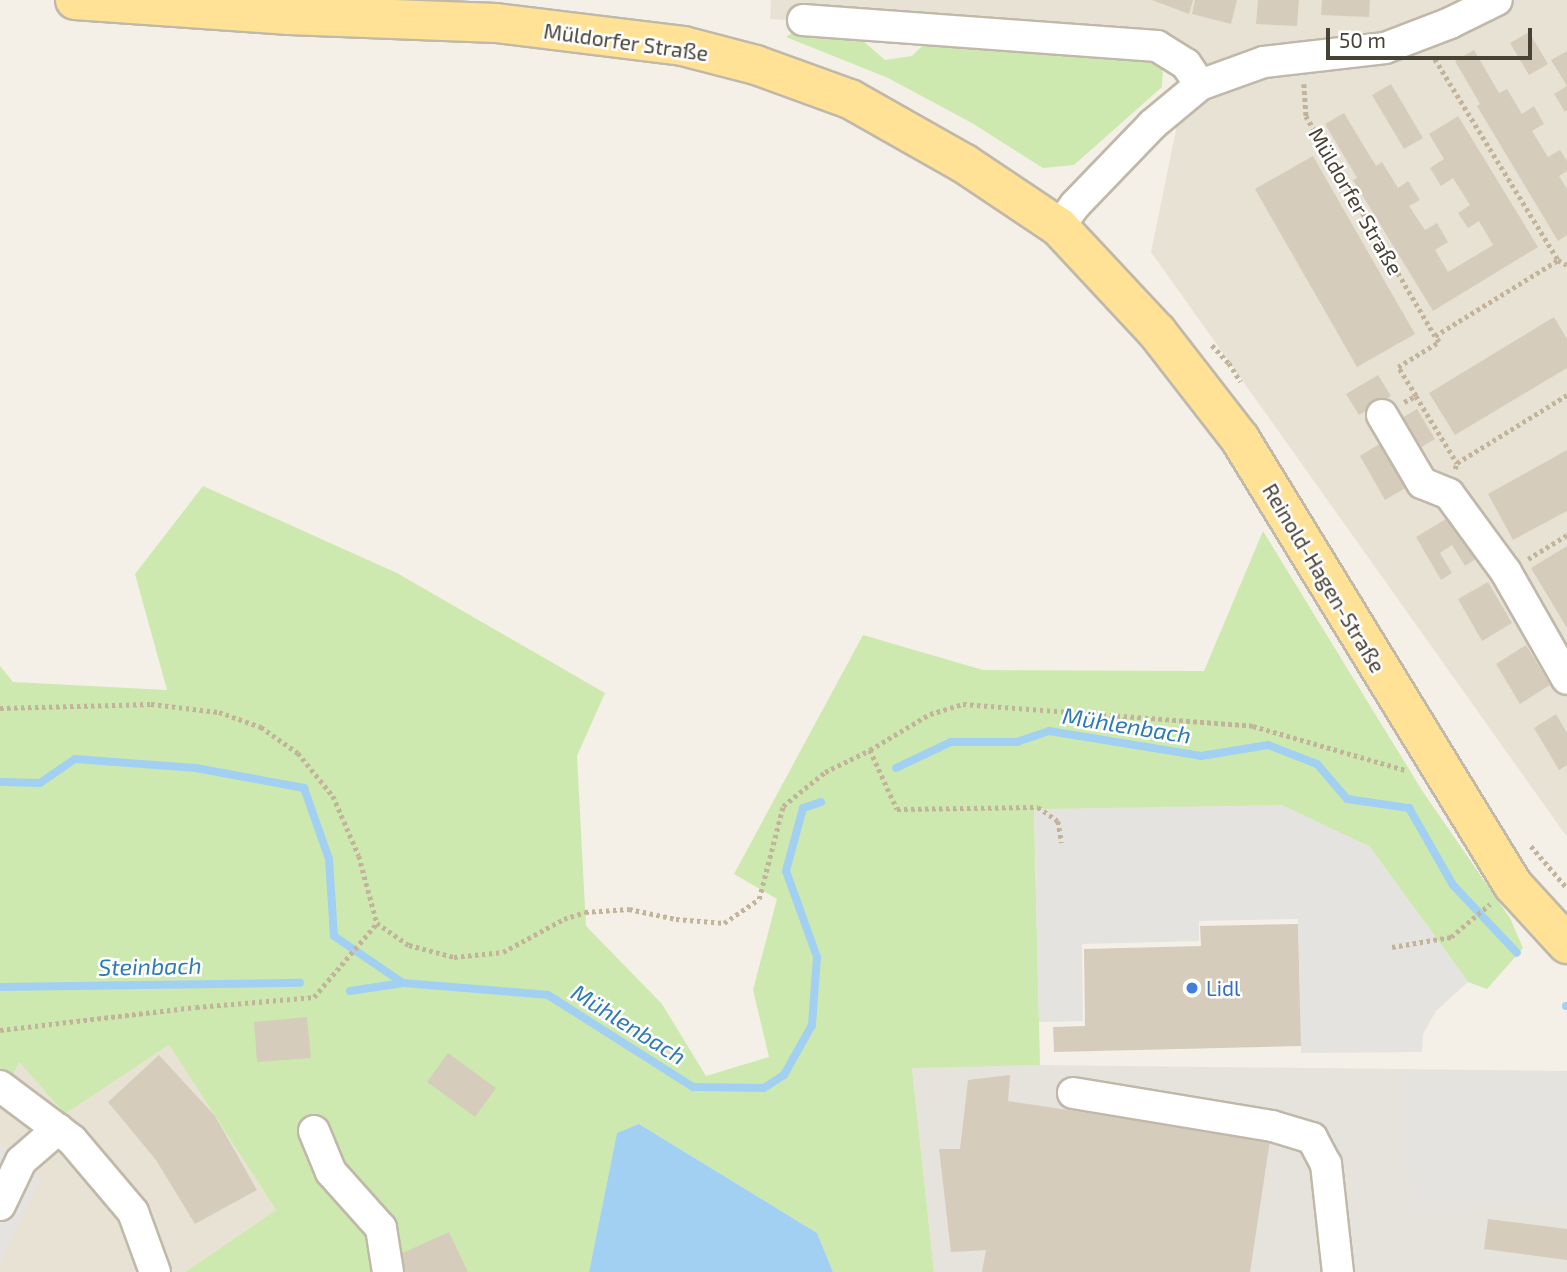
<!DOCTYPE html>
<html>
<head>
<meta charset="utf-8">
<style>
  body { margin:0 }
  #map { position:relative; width:1567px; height:1272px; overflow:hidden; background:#f4f0e7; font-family:"Exo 2",sans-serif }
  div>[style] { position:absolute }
  .residential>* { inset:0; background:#e8e2d5 }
  .industrial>* { inset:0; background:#e6e2dc }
  .green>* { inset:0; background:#cee9af }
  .parking>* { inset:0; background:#e5e3df }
  .water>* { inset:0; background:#a2d0f2 }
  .stream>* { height:8px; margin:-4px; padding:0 4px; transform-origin:4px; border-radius:4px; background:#a2d0f2 }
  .building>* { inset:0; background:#d6ccbc }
  .path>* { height:4.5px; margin-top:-2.25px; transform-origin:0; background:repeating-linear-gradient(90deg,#c2b49a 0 3.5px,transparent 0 7px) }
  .roads { filter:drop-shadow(2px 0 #c0b8a9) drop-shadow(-2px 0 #c0b8a9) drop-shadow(0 2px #c0b8a9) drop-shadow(0 -2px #c0b8a9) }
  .minor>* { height:30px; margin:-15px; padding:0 15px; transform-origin:15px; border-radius:15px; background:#fff }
  .major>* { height:38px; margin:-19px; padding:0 19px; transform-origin:19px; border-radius:19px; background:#ffe295 }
  .dots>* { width:19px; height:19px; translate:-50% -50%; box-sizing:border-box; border:4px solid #fff; border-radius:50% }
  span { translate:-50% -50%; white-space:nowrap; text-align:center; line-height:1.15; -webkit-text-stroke:5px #fff; paint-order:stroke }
  .street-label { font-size:21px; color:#474136 }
  .shop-label { font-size:21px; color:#366cbe }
  .left { translate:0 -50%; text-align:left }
  .water-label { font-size:23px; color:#2c7ab6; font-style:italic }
  .scale { position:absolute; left:1326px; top:28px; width:206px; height:32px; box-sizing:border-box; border:4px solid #474136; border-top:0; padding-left:9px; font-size:21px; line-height:24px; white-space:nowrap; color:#474136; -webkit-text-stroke:5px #fff; paint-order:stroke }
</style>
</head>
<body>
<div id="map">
  <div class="residential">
    <div style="clip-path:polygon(771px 0,1567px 0,1567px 837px,1151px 252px,1193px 47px,770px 19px)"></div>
    <div style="clip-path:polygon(169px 1045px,276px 1210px,185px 1272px,0 1272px,0 1107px,19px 1062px,65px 1114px)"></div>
  </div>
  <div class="industrial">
    <div style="clip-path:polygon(1040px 1065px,1567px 1071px,1567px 1272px,934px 1272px,912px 1067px)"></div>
  </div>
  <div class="green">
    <div style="clip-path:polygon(798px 29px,855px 34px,885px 60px,912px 56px,926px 42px,1143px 56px,1163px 67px,1162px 87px,1074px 165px,1043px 168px,972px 123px,888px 78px,786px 37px)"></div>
    <div style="clip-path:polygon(203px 486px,397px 573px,605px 693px,577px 756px,586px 926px,662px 1004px,706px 1076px,769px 1057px,753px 990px,777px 899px,734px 874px,863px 635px,983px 670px,1204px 671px,1263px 531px,1423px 792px,1510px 918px,1523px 948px,1487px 989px,1468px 982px,1369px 846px,1034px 809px,1040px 1065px,912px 1068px,934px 1272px,833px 1272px,817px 1233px,639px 1124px,617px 1134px,589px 1272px,185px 1272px,276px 1210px,169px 1045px,65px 1114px,19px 1062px,0 1107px,0 666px,13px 682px,167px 690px,135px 574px)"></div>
  </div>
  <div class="parking">
    <div style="clip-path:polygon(1282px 805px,1369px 846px,1468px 982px,1436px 1011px,1423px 1034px,1422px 1052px,1301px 1053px,1298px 919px,1199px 921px,1199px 941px,1082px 944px,1083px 1021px,1039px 1022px,1034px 809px)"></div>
    <div style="clip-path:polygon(1403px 1073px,1567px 1074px,1567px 1205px,1418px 1201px,1403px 1160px)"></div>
    <div style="clip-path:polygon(0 1144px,41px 1177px,0 1263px)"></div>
  </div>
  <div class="water">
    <div style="clip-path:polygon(639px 1124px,817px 1233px,833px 1272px,589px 1272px,617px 1133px)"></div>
  </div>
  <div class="stream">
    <div style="left:896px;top:768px;width:61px;rotate:-25.3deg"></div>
    <div style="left:951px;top:742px;width:66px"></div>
    <div style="left:1017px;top:742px;width:34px;rotate:-19deg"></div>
    <div style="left:1049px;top:731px;width:154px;rotate:9.3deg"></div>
    <div style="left:1201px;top:756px;width:68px;rotate:-9.3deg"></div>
    <div style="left:1268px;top:745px;width:53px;rotate:21.2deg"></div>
    <div style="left:1317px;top:764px;width:46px;rotate:49.4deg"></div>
    <div style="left:1347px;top:799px;width:63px;rotate:8.3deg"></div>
    <div style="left:1409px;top:808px;width:89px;rotate:60.3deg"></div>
    <div style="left:1453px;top:885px;width:93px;rotate:46.7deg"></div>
    <div style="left:0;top:782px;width:40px;rotate:1.4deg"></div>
    <div style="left:40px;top:783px;width:42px;rotate:-34.4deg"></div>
    <div style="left:75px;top:759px;width:121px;rotate:4.3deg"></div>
    <div style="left:196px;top:768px;width:110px;rotate:10.5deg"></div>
    <div style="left:304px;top:788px;width:75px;rotate:70.6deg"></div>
    <div style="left:329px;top:859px;width:77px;rotate:86.3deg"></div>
    <div style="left:334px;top:936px;width:83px;rotate:34.3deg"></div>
    <div style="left:403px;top:983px;width:145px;rotate:4.7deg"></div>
    <div style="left:548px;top:995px;width:172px;rotate:32.4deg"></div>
    <div style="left:693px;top:1087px;width:71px;rotate:0.8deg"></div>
    <div style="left:764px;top:1088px;width:24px;rotate:-33deg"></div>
    <div style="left:784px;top:1075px;width:57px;rotate:-60.8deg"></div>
    <div style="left:812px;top:1025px;width:68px;rotate:-85.8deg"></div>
    <div style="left:817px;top:957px;width:91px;rotate:-109.8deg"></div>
    <div style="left:786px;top:871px;width:65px;rotate:-74.9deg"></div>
    <div style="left:803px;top:808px;width:19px;rotate:-18deg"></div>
    <div style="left:0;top:987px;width:300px;rotate:-0.8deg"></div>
    <div style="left:350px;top:991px;width:54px;rotate:-8.6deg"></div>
    <div style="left:1566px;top:1006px;width:1px"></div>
  </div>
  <div class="building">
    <div style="clip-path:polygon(1152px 0,1193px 0,1189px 14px)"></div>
    <div style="clip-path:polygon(1195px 0,1237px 0,1231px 24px,1192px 14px)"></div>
    <div style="clip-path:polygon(1258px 0,1299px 0,1297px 26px,1256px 24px)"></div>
    <div style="clip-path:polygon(1322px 0,1370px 0,1369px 17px,1321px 15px)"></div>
    <div style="clip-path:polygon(1529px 32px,1548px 64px,1529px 75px,1510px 43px)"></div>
    <div style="clip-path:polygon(1474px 50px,1499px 93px,1507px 89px,1522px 114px,1534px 106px,1544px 124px,1532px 131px,1548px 157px,1560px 150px,1567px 161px,1567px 171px,1559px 176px,1567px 189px,1567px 235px,1558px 241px,1477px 106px,1480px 104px,1455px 61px)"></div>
    <div style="clip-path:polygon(1567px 51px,1567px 86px,1551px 60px)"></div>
    <div style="clip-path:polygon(1391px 84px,1423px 138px,1404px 149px,1372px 95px)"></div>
    <div style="clip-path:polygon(1567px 86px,1567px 110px,1565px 112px,1554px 94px)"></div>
    <div style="clip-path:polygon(1344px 113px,1376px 166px,1382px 162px,1398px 188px,1408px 181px,1420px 200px,1409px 206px,1425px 230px,1437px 223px,1448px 242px,1435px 250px,1448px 272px,1493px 245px,1479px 221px,1468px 228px,1458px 213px,1470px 205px,1453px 178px,1441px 186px,1430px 168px,1444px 159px,1429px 134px,1458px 116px,1538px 247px,1433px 311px,1353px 180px,1357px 178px,1325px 124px)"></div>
    <div style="clip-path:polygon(1313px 156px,1415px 334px,1357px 367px,1255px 189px)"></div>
    <div style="clip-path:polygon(1554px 317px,1567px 339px,1567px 368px,1455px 435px,1429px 393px)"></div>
    <div style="clip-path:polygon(1378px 375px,1391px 396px,1359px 415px,1346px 394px)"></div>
    <div style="clip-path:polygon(1417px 409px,1435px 439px,1415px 451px,1397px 421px)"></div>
    <div style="clip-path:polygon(1381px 443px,1407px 487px,1385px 500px,1360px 456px)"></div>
    <div style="clip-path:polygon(1567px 450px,1567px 511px,1513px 540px,1488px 494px)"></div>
    <div style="clip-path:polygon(1451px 516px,1477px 558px,1465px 566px,1452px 545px,1440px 553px,1452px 573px,1441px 580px,1416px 537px)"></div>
    <div style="clip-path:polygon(1567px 546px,1567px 628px,1531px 568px)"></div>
    <div style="clip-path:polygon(1488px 582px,1512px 623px,1482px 641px,1458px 599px)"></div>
    <div style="clip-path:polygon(1526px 645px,1550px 685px,1520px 704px,1496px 664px)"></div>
    <div style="clip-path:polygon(1556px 714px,1567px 733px,1567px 765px,1559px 770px,1534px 728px)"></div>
    <div style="clip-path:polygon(1298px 924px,1301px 1046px,1054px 1052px,1053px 1027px,1085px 1026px,1084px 949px,1201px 946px,1200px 926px)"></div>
    <div style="clip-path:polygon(307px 1017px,311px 1058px,257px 1062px,254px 1022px)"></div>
    <div style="clip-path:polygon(448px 1053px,496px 1088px,475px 1117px,427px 1082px)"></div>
    <div style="clip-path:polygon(159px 1055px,215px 1116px,257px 1190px,195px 1224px,156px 1160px,108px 1102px)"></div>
    <div style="clip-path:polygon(1010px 1075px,1008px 1101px,1270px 1140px,1250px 1272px,982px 1272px,986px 1250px,951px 1252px,939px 1149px,960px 1149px,968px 1080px)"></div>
    <div style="clip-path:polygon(1488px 1219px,1567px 1229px,1567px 1260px,1484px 1249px)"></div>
    <div style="clip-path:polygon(449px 1232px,468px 1272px,392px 1272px,387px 1260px)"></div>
  </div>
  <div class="path">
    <div style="left:1435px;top:59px;width:236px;rotate:58.5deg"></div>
    <div style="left:1304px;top:84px;width:32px;rotate:86deg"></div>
    <div style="left:1306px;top:116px;width:255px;rotate:59.6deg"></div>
    <div style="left:1212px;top:345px;width:25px;rotate:47deg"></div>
    <div style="left:1229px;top:363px;width:22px;rotate:58deg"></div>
    <div style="left:1416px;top:396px;width:79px;rotate:58.5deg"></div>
    <div style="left:1404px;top:402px;width:13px;rotate:-27deg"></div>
    <div style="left:1416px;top:396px;width:34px;rotate:-122deg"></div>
    <div style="left:1398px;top:367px;width:48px;rotate:-31.4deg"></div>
    <div style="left:1439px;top:342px;width:7px;rotate:-124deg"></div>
    <div style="left:1435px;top:336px;width:145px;rotate:-31.7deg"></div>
    <div style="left:1558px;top:260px;width:10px;rotate:29deg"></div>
    <div style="left:1455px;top:469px;width:6px;rotate:-72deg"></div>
    <div style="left:1457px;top:463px;width:129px;rotate:-31.7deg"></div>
    <div style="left:1528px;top:559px;width:46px;rotate:-31.6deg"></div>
    <div style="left:0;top:708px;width:151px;rotate:-1.5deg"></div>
    <div style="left:151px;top:704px;width:68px;rotate:6.7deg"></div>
    <div style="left:219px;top:712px;width:45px;rotate:19.7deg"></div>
    <div style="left:261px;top:727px;width:45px;rotate:35.1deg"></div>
    <div style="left:298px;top:753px;width:55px;rotate:50.9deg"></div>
    <div style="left:333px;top:796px;width:65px;rotate:66.6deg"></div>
    <div style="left:359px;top:856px;width:69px;rotate:75deg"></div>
    <div style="left:870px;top:750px;width:65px;rotate:65.4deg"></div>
    <div style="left:897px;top:809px;width:141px;rotate:-0.8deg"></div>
    <div style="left:1038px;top:807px;width:24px;rotate:35deg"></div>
    <div style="left:1058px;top:821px;width:22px;rotate:80deg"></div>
    <div style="left:1531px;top:846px;width:55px;rotate:49.4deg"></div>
    <div style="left:1392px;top:947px;width:60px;rotate:-9.6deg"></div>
    <div style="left:1451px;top:937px;width:51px;rotate:-40.2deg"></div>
    <div style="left:0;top:1030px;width:197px;rotate:-6.7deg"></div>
    <div style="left:196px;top:1007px;width:118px;rotate:-4.8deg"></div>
    <div style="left:314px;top:997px;width:97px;rotate:-49.6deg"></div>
    <div style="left:377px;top:923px;width:39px;rotate:35deg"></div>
    <div style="left:409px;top:945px;width:47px;rotate:14.9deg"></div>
    <div style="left:454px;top:957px;width:49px;rotate:-5.8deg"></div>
    <div style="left:503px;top:952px;width:69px;rotate:-28.4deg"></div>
    <div style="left:564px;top:919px;width:22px;rotate:-18deg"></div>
    <div style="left:585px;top:912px;width:44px;rotate:-3.9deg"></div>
    <div style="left:629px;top:909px;width:48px;rotate:12deg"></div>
    <div style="left:676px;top:919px;width:48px;rotate:4.8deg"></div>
    <div style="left:724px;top:923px;width:42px;rotate:-34.4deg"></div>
    <div style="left:759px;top:899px;width:96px;rotate:-75.5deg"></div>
    <div style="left:783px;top:806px;width:54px;rotate:-39deg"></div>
    <div style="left:825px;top:772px;width:50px;rotate:-26.1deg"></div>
    <div style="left:870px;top:750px;width:70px;rotate:-31deg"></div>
    <div style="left:930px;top:714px;width:34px;rotate:-17deg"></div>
    <div style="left:963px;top:704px;width:291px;rotate:4.3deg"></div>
    <div style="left:1253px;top:726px;width:158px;rotate:16.1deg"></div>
  </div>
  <div class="roads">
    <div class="minor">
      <div style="left:803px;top:20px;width:355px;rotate:4.2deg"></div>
      <div style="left:1157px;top:46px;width:34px;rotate:32deg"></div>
      <div style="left:1186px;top:64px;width:25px;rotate:56deg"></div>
      <div style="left:1059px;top:227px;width:27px;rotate:-54deg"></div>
      <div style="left:1075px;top:205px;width:112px;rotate:-46.1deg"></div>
      <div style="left:1153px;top:124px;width:61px;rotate:-39.7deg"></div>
      <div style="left:1200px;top:85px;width:68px;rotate:-19.8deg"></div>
      <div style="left:1264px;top:62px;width:122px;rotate:-6.6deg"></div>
      <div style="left:1385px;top:48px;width:70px;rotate:-21deg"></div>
      <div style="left:1450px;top:23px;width:52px;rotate:-26.1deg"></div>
      <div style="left:1382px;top:415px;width:79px;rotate:59.5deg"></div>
      <div style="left:1422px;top:483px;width:29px;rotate:22deg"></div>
      <div style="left:1449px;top:494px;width:97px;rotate:53.8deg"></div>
      <div style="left:1506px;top:572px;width:123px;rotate:60.3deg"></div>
      <div style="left:0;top:1086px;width:90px;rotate:36.9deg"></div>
      <div style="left:72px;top:1140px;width:94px;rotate:49.7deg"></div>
      <div style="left:133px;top:1212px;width:64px;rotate:69.9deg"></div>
      <div style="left:1073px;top:1093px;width:202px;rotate:9.4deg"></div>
      <div style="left:1272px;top:1126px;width:42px;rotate:16.7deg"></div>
      <div style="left:1312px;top:1138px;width:30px;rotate:62deg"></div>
      <div style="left:1326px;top:1164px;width:109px;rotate:83.7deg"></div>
      <div style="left:314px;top:1131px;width:44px;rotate:67.5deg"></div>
      <div style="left:331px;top:1172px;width:75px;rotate:48.2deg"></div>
      <div style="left:381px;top:1228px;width:45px;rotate:81deg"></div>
      <div style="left:0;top:1205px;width:49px;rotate:-64.5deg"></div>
      <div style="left:21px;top:1161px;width:49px;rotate:-40.9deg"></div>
    </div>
    <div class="major">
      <div style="left:75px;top:0;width:215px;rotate:4deg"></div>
      <div style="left:289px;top:15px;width:207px;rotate:2.2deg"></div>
      <div style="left:496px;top:23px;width:188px;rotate:7deg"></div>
      <div style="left:683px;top:46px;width:75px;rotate:14.6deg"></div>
      <div style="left:756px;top:65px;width:100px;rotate:19.9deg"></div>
      <div style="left:850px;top:99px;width:132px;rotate:29.5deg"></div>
      <div style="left:965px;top:164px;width:113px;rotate:33.8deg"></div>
      <div style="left:1059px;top:227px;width:144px;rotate:47deg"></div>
      <div style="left:1157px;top:332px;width:135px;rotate:52.2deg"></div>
      <div style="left:1240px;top:439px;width:523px;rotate:58.53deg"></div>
      <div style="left:1513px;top:885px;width:80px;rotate:47.5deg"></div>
    </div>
  </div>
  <div class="dots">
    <div style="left:1192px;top:988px;background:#3f7fe0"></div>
  </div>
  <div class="street-label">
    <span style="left:626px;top:42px;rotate:8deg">Müldorfer Straße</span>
    <span style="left:1356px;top:201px;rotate:60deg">Müldorfer Straße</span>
    <span style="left:1324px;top:578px;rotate:59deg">Reinold-Hagen-Straße</span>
  </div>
  <div class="shop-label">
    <span class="left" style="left:1206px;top:988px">Lidl</span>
  </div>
  <div class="water-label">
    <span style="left:1127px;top:725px;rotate:9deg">Mühlenbach</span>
    <span style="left:150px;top:966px;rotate:-1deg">Steinbach</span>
    <span style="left:629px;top:1024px;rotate:32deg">Mühlenbach</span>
  </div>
  <div class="scale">50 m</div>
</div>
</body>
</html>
